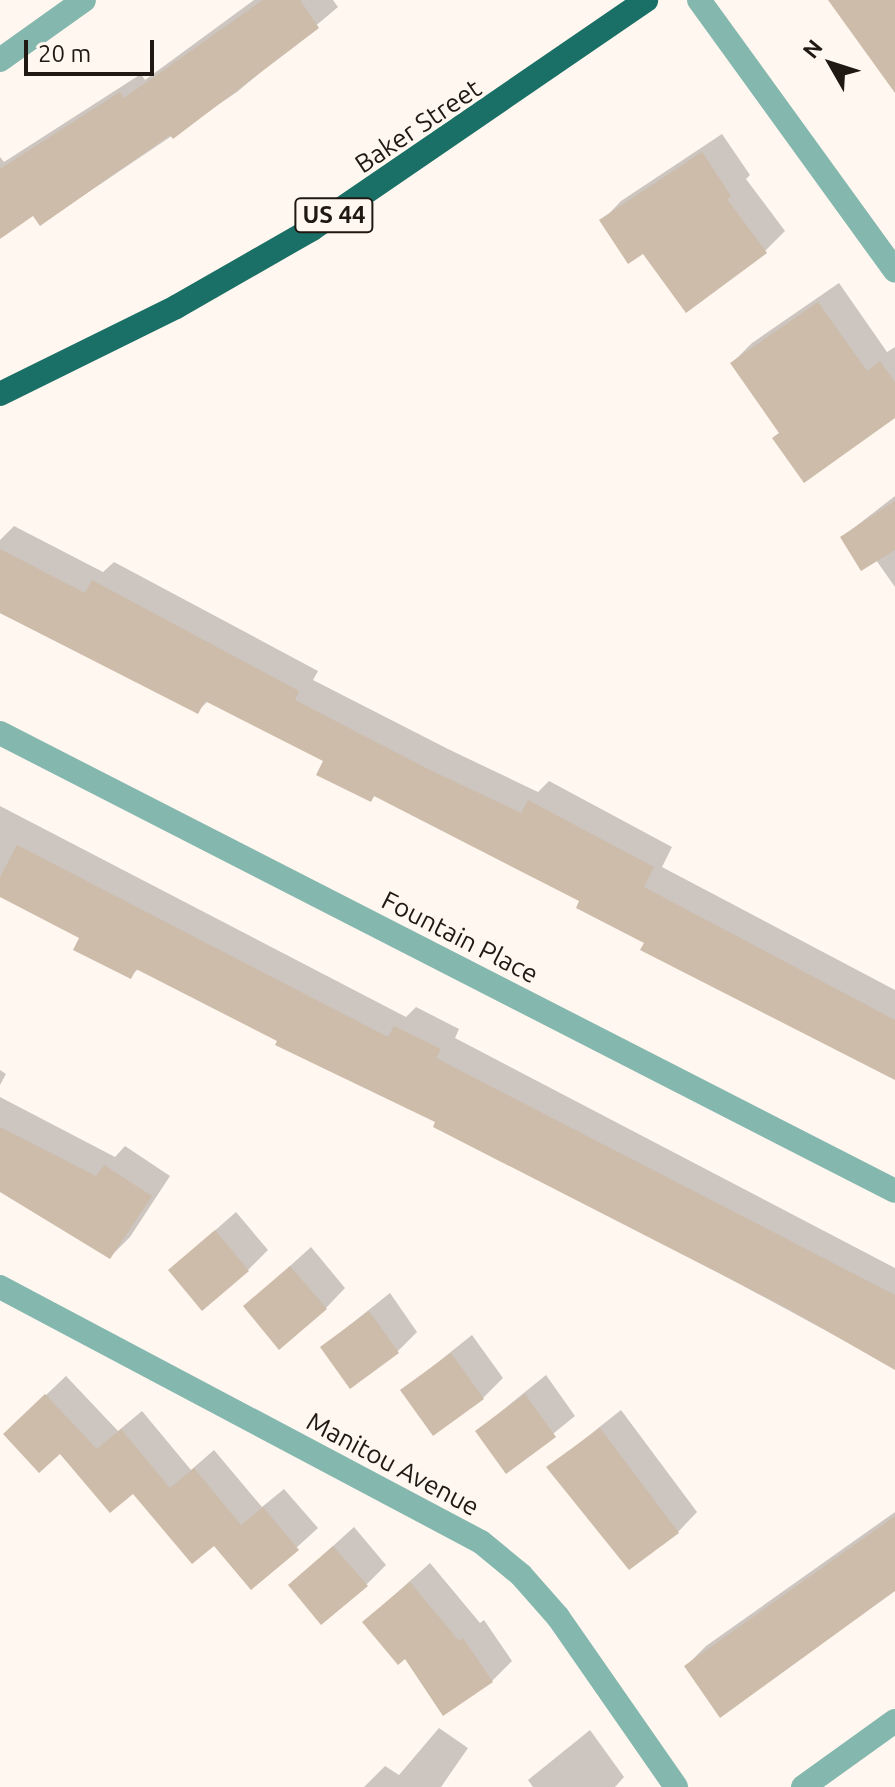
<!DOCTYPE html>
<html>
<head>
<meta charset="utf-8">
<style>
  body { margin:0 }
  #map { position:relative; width:895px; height:1787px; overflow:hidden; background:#fff7f0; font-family:Ubuntu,sans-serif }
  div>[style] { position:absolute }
  .shadow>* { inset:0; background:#0003 }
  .building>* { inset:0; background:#cdbcaa }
  .minor>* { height:24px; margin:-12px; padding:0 12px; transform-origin:12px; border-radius:12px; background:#84b8af }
  .trunk>* { height:24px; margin:-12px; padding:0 12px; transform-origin:12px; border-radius:12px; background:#1a7066 }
  span { translate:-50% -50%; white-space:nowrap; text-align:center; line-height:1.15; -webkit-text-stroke:7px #fff7f0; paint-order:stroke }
  .shield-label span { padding:2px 6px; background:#fff7f0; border:2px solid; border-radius:6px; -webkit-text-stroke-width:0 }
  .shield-label { font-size:24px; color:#201913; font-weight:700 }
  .street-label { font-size:26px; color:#201913 }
  .north { position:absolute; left:791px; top:24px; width:80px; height:80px; -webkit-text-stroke:6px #fff7f0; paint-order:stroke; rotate:309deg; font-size:22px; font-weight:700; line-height:32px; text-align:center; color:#201913 }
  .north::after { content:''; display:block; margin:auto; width:28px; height:36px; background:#201913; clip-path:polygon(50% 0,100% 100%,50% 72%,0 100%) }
  .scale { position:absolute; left:24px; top:40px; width:130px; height:36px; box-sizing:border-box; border:4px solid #201913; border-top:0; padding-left:10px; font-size:24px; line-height:28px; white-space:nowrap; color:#201913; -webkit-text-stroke:6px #fff7f0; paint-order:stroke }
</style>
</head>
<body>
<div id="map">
  <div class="shadow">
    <div style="clip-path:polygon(254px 0,333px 0,338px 7px,237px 92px,41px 224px,33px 213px,0 236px,0 157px,4px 162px,141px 74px,145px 80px)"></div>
    <div style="clip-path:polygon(722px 134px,750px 175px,746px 179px,785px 231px,765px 251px,602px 221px,621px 201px)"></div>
    <div style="clip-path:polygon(839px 283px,887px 352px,895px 347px,895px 416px,781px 432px,732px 363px,752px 343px)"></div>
    <div style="clip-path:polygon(895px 496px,895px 587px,876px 560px,842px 537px)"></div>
    <div style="clip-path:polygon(14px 526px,103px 572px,114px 562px,318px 671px,313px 680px,448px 749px,538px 792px,549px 781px,672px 847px,662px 867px,895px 990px,895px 1079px,646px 943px,582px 900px,376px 794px,371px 800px,326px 760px,208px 701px,197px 712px,0 613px,0 540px)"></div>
    <div style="clip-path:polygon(0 806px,406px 1017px,416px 1007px,459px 1029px,455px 1038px,895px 1268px,895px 1368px,438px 1121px,139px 968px,130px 977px,81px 937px,0 895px)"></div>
    <div style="clip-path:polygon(0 1070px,6px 1074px,0 1085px)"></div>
    <div style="clip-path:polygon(0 1097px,115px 1157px,125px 1146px,170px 1176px,130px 1237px,110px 1257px,0 1190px)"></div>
    <div style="clip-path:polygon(236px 1212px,268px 1250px,248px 1270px,170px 1270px)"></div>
    <div style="clip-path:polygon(311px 1247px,345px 1288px,326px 1308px,246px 1306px)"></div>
    <div style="clip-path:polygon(390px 1293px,417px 1332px,398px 1351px,322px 1347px)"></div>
    <div style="clip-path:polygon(472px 1335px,503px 1378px,483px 1398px,403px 1390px)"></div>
    <div style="clip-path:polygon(546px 1375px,575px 1416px,507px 1471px,477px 1431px)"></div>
    <div style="clip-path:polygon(66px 1376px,118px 1431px,142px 1411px,191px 1470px,214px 1450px,262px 1507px,284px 1489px,318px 1528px,252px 1588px,214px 1543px,133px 1491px,60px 1451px,5px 1434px)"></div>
    <div style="clip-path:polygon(621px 1410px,697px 1512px,678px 1532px,549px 1467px)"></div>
    <div style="clip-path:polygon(895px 1512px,895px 1589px,686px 1666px,706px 1646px)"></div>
    <div style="clip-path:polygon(354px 1527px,386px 1565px,366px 1585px,290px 1585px)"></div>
    <div style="clip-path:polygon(430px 1563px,480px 1623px,484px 1620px,512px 1661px,492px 1681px,405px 1656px,364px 1622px)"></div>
    <div style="clip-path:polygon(439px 1728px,468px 1748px,441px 1787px,364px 1787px,385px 1766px,399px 1775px)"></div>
    <div style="clip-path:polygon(590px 1730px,624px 1777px,615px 1787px,533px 1787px,528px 1780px)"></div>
  </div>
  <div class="building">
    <div style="clip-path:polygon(263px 0,300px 0,319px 28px,173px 139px,170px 135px,40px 226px,33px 216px,0 239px,0 169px,120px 92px,124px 98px)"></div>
    <div style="clip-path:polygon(828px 0,895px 0,895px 93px)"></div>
    <div style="clip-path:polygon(702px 152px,731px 196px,727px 199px,767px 253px,686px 313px,643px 254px,628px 264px,599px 220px)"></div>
    <div style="clip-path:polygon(818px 302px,867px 371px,880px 361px,895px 382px,895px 418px,804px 483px,772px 438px,779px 433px,730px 363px)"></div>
    <div style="clip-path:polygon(895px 501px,895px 550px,861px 571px,840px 537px)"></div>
    <div style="clip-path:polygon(0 549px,85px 593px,92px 580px,299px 691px,295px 700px,428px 769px,521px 813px,528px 800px,654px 867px,644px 887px,895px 1020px,895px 1080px,640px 950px,644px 943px,576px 908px,579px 901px,374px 796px,371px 802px,316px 775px,323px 761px,205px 701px,198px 714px,0 613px)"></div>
    <div style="clip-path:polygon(17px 845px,388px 1037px,394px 1026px,441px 1049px,436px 1058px,895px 1295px,895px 1370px,785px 1307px,433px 1127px,435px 1122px,275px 1045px,277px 1041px,136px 969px,131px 979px,73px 950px,79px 938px,0 897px,0 877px)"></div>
    <div style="clip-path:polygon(0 1127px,96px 1176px,104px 1165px,152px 1196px,110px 1259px,0 1192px)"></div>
    <div style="clip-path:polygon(215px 1230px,249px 1271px,202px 1311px,168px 1270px)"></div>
    <div style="clip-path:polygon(290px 1266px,327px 1309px,279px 1350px,243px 1306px)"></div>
    <div style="clip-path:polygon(369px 1311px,399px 1353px,350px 1389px,320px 1347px)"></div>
    <div style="clip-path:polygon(451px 1353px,484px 1399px,433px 1436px,400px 1390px)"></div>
    <div style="clip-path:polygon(45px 1394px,97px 1449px,121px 1429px,170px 1488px,194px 1468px,241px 1525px,263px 1507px,299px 1550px,251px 1590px,214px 1546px,192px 1564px,133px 1494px,110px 1513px,60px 1454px,39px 1473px,3px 1434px)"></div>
    <div style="clip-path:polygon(525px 1394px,556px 1437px,506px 1474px,475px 1431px)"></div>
    <div style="clip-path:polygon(600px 1428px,679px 1533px,629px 1570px,546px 1467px)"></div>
    <div style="clip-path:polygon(895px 1516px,895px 1591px,720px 1718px,684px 1666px)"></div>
    <div style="clip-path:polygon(333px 1546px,368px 1586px,321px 1625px,288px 1585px)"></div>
    <div style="clip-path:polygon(410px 1582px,459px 1641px,463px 1638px,493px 1682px,443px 1716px,405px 1659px,398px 1665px,362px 1622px)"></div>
  </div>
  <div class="minor">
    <div style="left:699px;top:0;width:334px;rotate:54.1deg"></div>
    <div style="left:0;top:60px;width:103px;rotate:-35.5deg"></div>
    <div style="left:0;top:733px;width:1005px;rotate:27.1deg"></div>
    <div style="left:0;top:1287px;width:544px;rotate:27.93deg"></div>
    <div style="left:481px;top:1542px;width:52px;rotate:39.5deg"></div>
    <div style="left:521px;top:1575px;width:56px;rotate:48.6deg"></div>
    <div style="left:558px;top:1617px;width:207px;rotate:55.2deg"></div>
    <div style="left:803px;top:1787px;width:113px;rotate:-35.7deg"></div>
  </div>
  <div class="trunk">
    <div style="left:0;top:394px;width:196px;rotate:-26.3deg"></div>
    <div style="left:176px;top:307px;width:157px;rotate:-29.8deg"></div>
    <div style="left:312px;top:229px;width:405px;rotate:-34.4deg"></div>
  </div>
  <div class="shield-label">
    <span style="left:334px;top:215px">US 44</span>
  </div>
  <div class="street-label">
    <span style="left:418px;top:126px;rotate:-34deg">Baker Street</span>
    <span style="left:460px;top:937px;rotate:27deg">Fountain Place</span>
    <span style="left:393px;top:1464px;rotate:28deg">Manitou Avenue</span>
  </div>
  <div class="north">N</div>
  <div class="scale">20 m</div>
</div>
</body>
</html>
